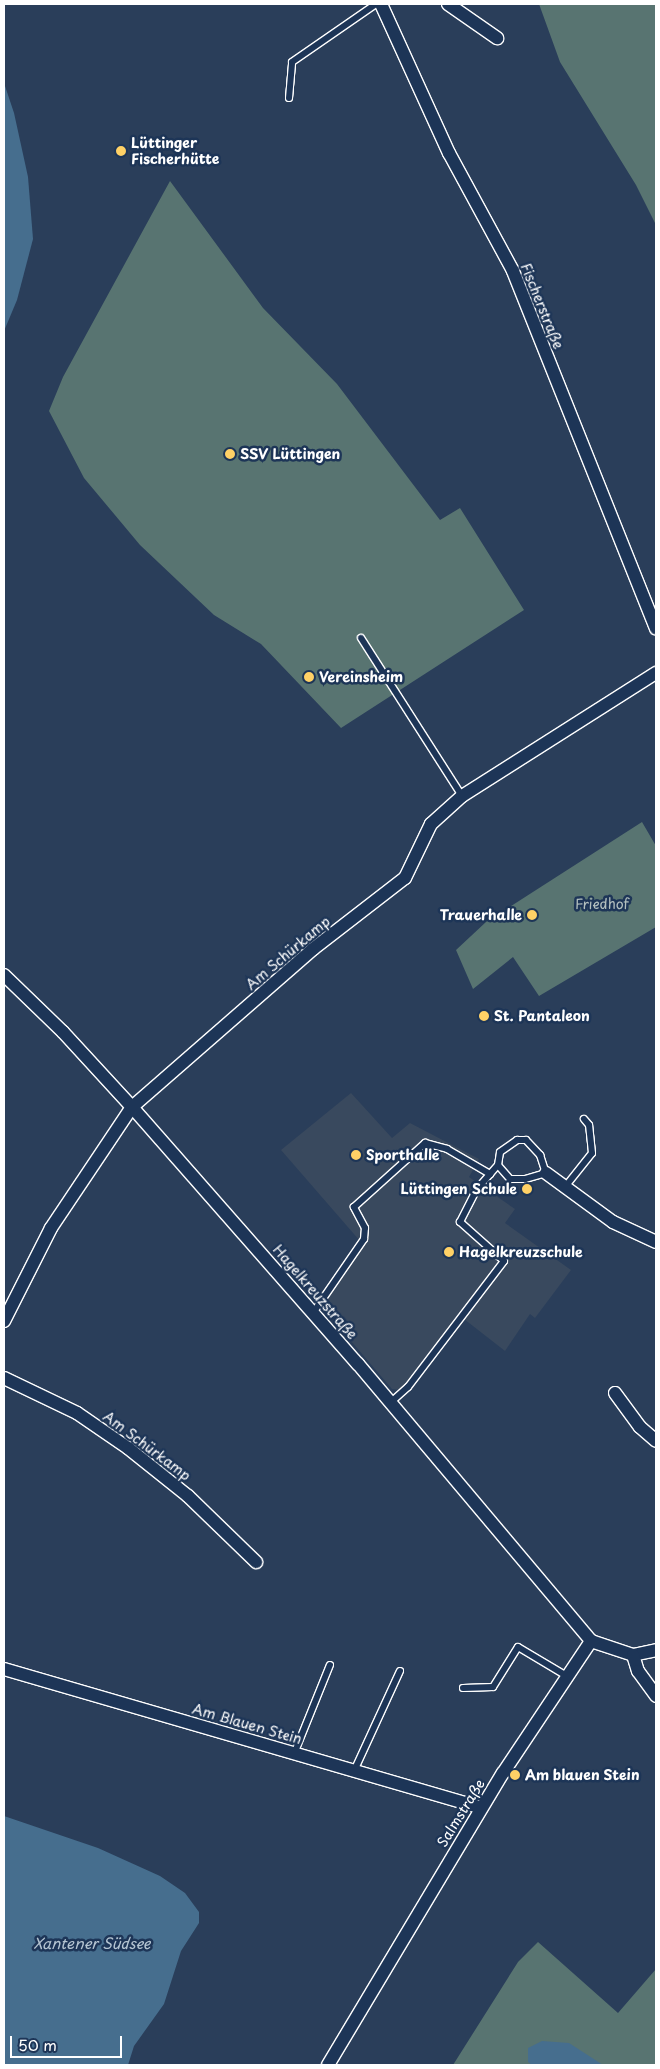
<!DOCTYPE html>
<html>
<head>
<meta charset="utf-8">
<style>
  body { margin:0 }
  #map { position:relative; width:660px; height:2069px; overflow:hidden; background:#2a3e5a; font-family:"Playpen Sans",sans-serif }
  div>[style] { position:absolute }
  .built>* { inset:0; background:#39495e }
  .green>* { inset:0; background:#587471 }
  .water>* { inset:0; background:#466e8e }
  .roads { filter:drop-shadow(1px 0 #fff) drop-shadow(-1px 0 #fff) drop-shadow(0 1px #fff) drop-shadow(0 -1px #fff) }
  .lane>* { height:6px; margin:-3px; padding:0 3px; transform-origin:3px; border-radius:3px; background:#1d3557 }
  .street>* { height:12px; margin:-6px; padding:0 6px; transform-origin:6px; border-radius:6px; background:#1d3557 }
  .dots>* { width:14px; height:14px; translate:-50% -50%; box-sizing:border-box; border:2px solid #1d3557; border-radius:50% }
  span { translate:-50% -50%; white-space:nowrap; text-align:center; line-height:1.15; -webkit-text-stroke:5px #1d3557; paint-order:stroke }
  .poi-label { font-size:14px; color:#fff; font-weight:700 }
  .left { translate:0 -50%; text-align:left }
  .right { translate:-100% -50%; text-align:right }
  .street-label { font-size:14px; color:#fff }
  .park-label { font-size:14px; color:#b4c0bf }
  .water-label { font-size:15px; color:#b5c5d2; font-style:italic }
  .frame { position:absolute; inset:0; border:5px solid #fff; pointer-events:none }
  .scale { position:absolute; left:10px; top:2036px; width:112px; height:22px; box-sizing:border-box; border:2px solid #fff; border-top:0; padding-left:6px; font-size:15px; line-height:18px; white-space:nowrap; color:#fff; -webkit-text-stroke:4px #1d3557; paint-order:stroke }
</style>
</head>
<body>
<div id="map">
  <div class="built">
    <div style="clip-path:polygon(351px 1093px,392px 1138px,410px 1123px,479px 1159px,469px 1177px,515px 1209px,505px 1223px,571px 1270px,535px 1318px,530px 1314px,505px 1351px,464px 1319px,408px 1391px,392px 1389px,316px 1300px,360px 1241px,281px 1150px)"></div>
  </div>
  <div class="green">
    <div style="clip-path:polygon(539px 4px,656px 4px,656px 225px,636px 185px,560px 62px)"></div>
    <div style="clip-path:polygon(170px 181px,263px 308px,337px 384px,440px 520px,460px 508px,524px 610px,341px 728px,261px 644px,214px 615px,140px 545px,84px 478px,49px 411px,63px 377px)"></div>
    <div style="clip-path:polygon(642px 822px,656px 846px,656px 927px,539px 996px,513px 957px,473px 989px,456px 950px,486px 922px)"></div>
    <div style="clip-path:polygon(538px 1942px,618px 2013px,656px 1969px,656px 2065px,453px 2065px,518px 1962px)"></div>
  </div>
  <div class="water">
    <div style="clip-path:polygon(4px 83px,14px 113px,28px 177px,33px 239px,17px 300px,4px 331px)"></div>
    <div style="clip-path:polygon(4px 1816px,98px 1848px,160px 1876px,185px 1893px,199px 1912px,199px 1923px,181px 1951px,164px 2004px,134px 2046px,128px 2065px,4px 2065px)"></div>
    <div style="clip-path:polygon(542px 2041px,569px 2043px,603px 2065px,532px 2065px,528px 2062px,528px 2048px)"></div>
  </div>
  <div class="roads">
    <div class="lane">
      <div style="left:289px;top:98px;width:36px;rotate:-85deg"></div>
      <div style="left:292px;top:62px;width:102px;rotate:-34.6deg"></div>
      <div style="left:361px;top:638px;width:188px;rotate:57.4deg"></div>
      <div style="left:517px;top:1140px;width:9px"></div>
      <div style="left:526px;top:1140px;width:21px;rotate:47deg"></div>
      <div style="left:540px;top:1155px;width:19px;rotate:72deg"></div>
      <div style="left:546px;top:1173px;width:22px;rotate:164deg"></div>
      <div style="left:525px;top:1179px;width:15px;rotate:180deg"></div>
      <div style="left:510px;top:1179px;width:18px;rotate:-131deg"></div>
      <div style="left:498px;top:1165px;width:13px;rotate:-81deg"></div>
      <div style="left:500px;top:1152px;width:21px;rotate:-35deg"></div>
      <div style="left:565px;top:1187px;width:43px;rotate:-51.5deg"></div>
      <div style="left:592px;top:1153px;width:28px;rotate:-96deg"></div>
      <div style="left:589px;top:1125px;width:8px;rotate:-130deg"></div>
      <div style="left:313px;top:1313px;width:90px;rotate:-55.4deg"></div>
      <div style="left:364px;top:1239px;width:11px;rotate:-85deg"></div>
      <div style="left:365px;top:1228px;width:24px;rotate:-118deg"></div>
      <div style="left:354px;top:1207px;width:96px;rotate:-42deg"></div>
      <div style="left:425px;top:1143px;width:23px;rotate:15deg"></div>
      <div style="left:447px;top:1149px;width:50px;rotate:30.2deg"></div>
      <div style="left:390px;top:1403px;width:24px;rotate:-42deg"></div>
      <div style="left:408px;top:1387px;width:158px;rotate:-52.7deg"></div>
      <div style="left:504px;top:1261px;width:59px;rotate:-138.4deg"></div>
      <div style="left:460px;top:1222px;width:37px;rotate:-63deg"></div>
      <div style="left:477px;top:1189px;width:32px;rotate:-49deg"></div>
      <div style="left:463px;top:1688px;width:30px;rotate:-2deg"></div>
      <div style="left:493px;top:1687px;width:47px;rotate:-58deg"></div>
      <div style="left:518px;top:1647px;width:55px;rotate:30.8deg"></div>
      <div style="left:294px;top:1754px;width:96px;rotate:-68deg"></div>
      <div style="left:354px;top:1771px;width:110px;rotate:-65.3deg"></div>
    </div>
    <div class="street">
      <div style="left:381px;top:4px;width:164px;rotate:65.5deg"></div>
      <div style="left:449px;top:153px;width:134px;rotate:61.5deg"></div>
      <div style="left:513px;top:271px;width:385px;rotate:68.2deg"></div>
      <div style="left:448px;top:4px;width:60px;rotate:34.8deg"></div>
      <div style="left:4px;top:975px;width:82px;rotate:44deg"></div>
      <div style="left:63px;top:1032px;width:102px;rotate:47.4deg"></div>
      <div style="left:132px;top:1107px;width:342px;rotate:48.7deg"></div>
      <div style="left:358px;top:1364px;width:362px;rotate:49.9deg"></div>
      <div style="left:591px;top:1641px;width:44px;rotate:18.4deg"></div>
      <div style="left:633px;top:1655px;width:24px;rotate:-12deg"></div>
      <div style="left:546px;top:1173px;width:83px;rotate:36.2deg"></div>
      <div style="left:613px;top:1222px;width:47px;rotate:24.9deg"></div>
      <div style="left:4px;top:1321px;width:104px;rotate:-63.2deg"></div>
      <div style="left:51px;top:1228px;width:146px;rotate:-56.2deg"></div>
      <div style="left:132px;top:1107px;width:240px;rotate:-41.1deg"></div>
      <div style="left:313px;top:949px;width:116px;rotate:-37.7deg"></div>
      <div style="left:405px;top:878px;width:60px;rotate:-64.3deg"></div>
      <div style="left:431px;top:824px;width:42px;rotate:-42.1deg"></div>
      <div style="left:462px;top:796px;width:230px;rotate:-32.4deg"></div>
      <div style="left:4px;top:1378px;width:81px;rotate:25.6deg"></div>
      <div style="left:77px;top:1413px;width:62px;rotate:34.5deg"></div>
      <div style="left:128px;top:1448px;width:77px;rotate:38.7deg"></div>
      <div style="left:188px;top:1496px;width:95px;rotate:44.1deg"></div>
      <div style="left:615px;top:1393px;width:42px;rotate:53.7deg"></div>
      <div style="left:640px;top:1427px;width:21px;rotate:41deg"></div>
      <div style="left:633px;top:1655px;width:17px;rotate:73deg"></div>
      <div style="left:638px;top:1671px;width:31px;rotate:54deg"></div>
      <div style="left:4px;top:1669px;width:497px;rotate:16.2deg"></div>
      <div style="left:328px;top:2065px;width:340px;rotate:-59.1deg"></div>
      <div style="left:503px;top:1773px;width:159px;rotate:-56.3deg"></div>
    </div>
  </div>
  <div class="dots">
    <div style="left:121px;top:151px;background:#ffd166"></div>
    <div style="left:230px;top:454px;background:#ffd166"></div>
    <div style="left:309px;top:677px;background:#ffd166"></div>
    <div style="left:532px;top:915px;background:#ffd166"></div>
    <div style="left:484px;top:1016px;background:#ffd166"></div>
    <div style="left:356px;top:1155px;background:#ffd166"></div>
    <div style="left:527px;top:1189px;background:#ffd166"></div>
    <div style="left:449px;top:1252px;background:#ffd166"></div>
    <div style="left:515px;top:1775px;background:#ffd166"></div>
  </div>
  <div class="poi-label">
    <span class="left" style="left:131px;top:151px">Lüttinger<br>Fischerhütte</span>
    <span class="left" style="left:240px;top:454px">SSV Lüttingen</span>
    <span class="left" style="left:319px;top:677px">Vereinsheim</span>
    <span class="right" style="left:522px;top:915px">Trauerhalle</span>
    <span class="left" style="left:494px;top:1016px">St. Pantaleon</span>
    <span class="left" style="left:366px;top:1155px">Sporthalle</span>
    <span class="right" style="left:517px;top:1189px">Lüttingen Schule</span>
    <span class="left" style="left:459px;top:1252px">Hagelkreuzschule</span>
    <span class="left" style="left:525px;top:1775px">Am blauen Stein</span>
  </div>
  <div class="street-label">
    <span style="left:542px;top:306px;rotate:68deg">Fischerstraße</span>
    <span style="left:288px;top:953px;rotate:-40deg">Am Schürkamp</span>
    <span style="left:315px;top:1292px;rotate:49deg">Hagelkreuzstraße</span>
    <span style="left:147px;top:1446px;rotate:37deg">Am Schürkamp</span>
    <span style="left:247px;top:1724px;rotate:16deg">Am Blauen Stein</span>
    <span style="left:461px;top:1813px;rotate:-58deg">Salmstraße</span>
  </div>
  <div class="park-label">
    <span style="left:602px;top:904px">Friedhof</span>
  </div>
  <div class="water-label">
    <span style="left:92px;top:1943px">Xantener Südsee</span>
  </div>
  <div class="frame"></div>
  <div class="scale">50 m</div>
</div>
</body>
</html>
